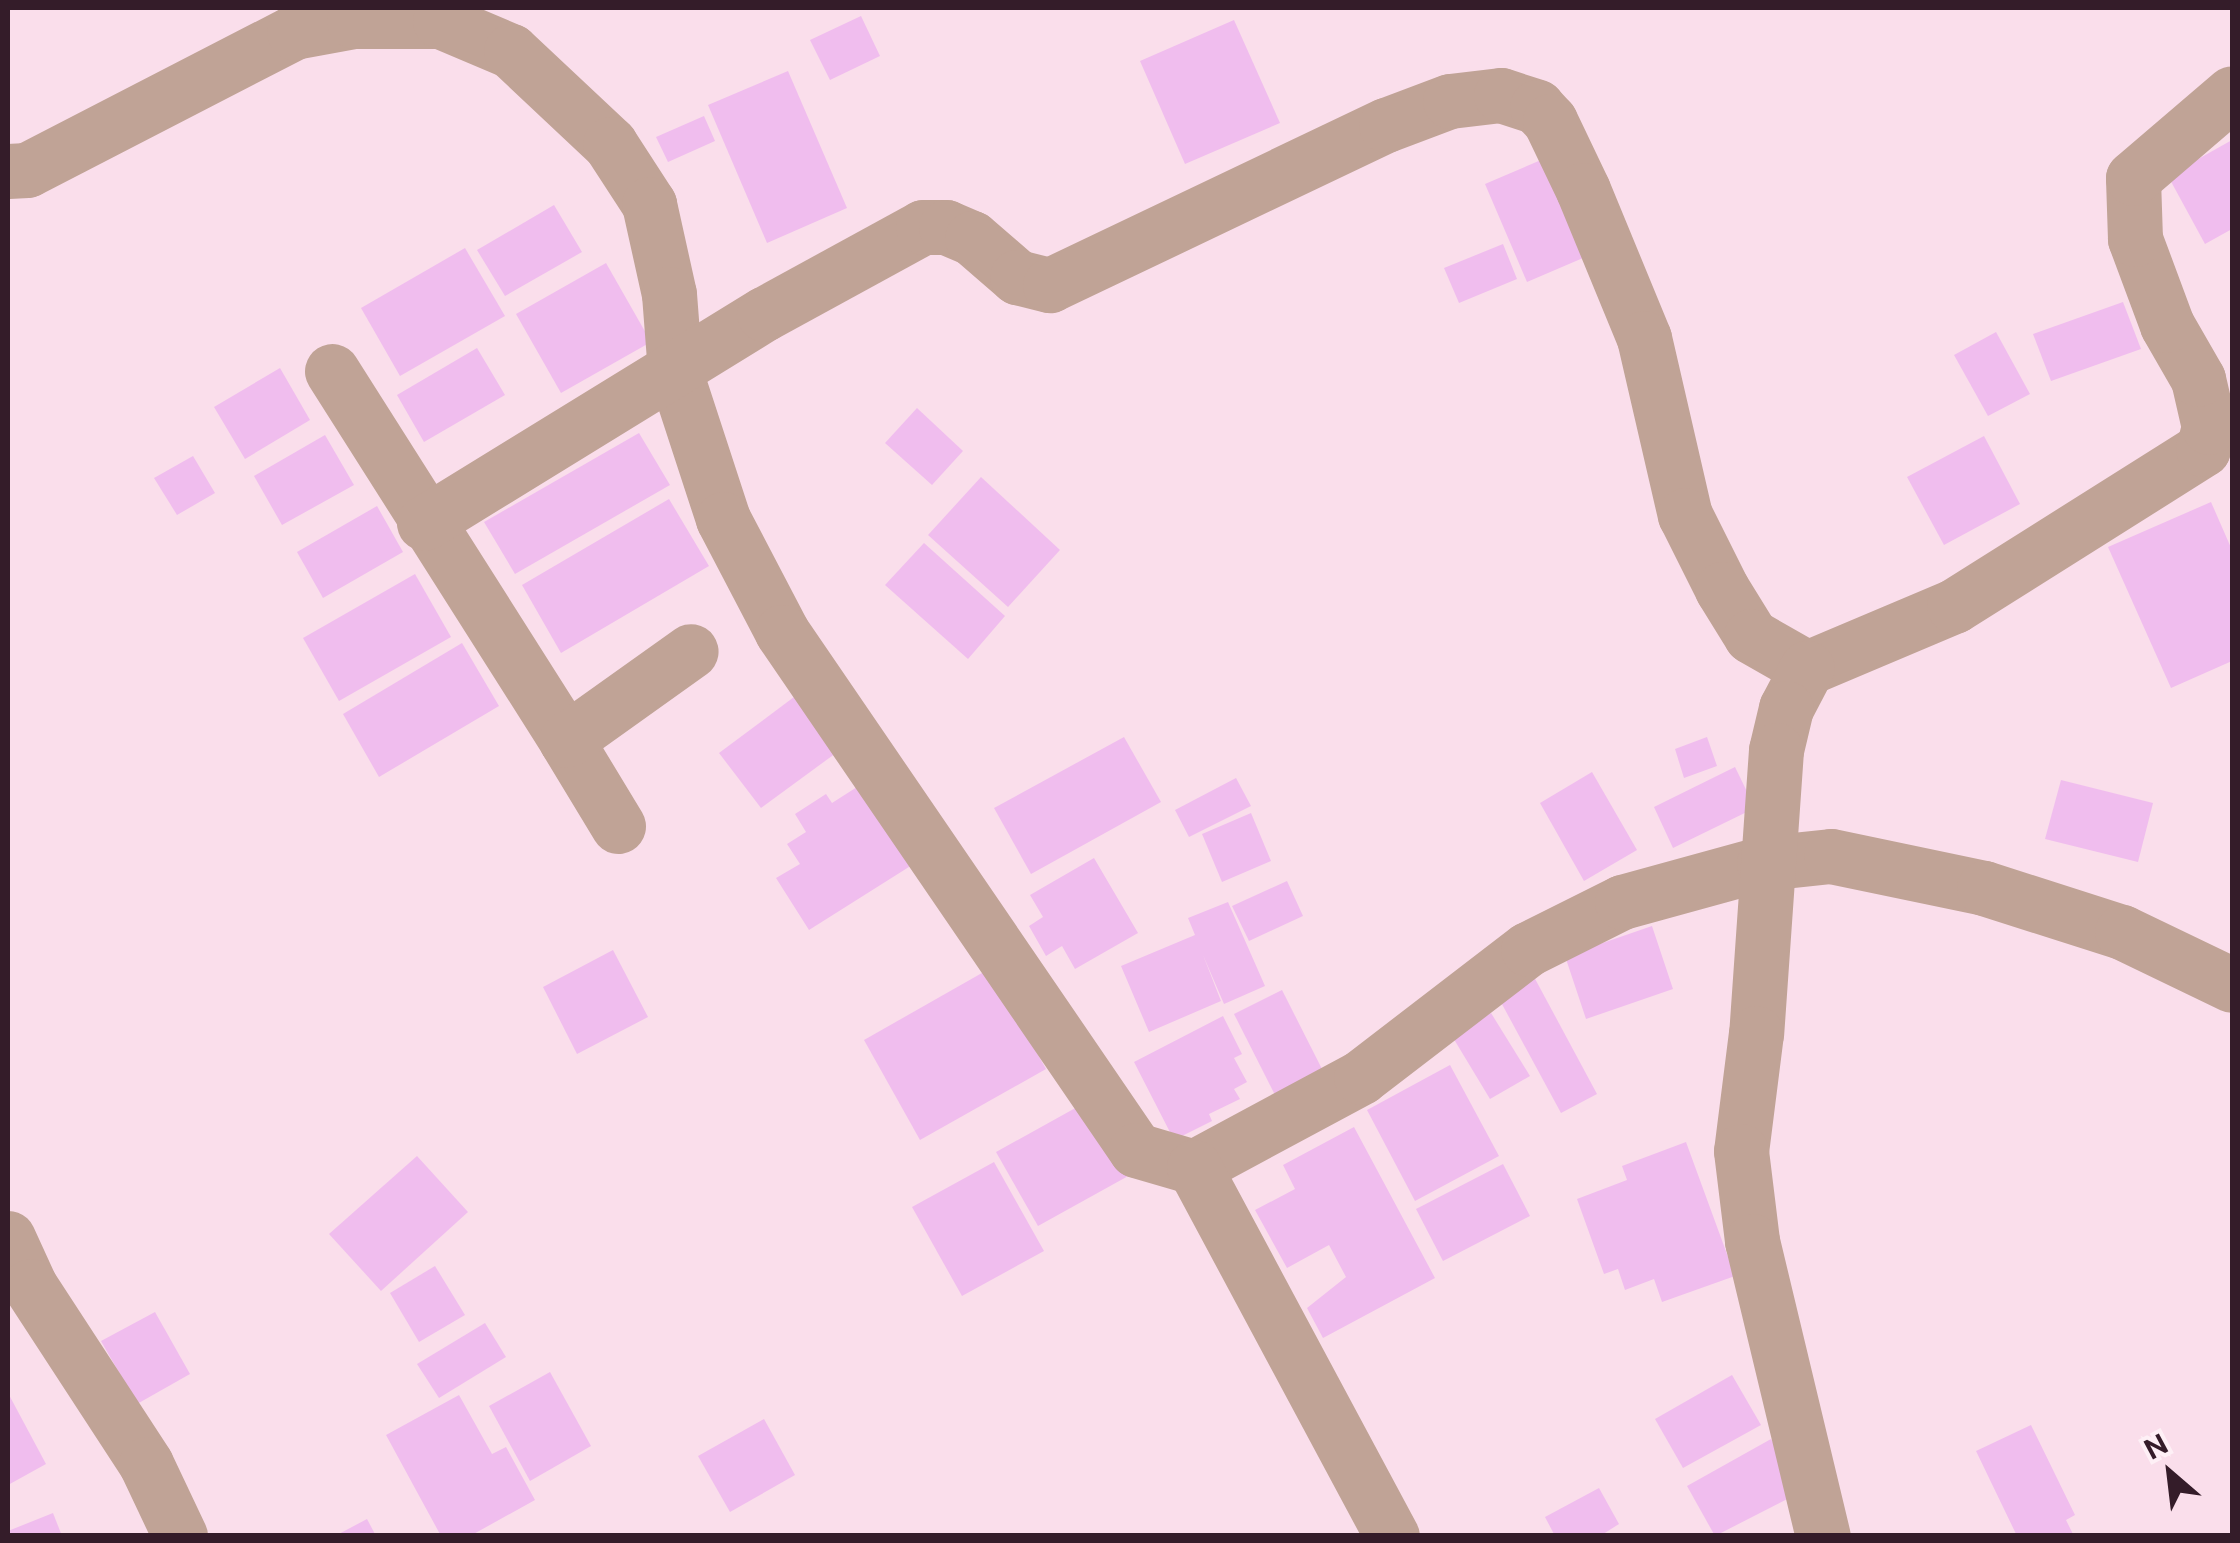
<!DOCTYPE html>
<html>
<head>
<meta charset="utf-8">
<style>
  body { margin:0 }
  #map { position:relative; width:2240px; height:1543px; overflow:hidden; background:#fadeeb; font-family:"Public Sans",sans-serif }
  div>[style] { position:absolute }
  .building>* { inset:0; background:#f0bdee }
  .minor>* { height:55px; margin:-27.5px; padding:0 27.5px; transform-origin:27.5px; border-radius:27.5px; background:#c0a396 }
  span { translate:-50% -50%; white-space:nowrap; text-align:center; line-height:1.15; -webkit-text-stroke:10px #fef0f6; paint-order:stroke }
  .frame { position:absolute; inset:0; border:10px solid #341c29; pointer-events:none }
  .north { position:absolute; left:2120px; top:1423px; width:100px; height:100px; -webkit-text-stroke:8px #fef0f6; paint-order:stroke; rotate:332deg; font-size:28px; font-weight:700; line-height:40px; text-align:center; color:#341c29 }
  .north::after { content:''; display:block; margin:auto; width:35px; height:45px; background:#341c29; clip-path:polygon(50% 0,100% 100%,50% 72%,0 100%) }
</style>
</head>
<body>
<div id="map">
  <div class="building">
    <div style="clip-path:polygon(861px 16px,880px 56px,830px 80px,810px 40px)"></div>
    <div style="clip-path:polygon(1234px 20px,1280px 123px,1185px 164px,1140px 61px)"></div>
    <div style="clip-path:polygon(788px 71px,847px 208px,767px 243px,708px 105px)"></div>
    <div style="clip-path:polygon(704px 116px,715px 141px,668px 162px,656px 137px)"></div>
    <div style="clip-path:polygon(2232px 140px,2232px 229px,2205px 244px,2168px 176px)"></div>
    <div style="clip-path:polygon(1555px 154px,1597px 252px,1527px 282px,1485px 184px)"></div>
    <div style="clip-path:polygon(554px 205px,582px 252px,505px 296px,477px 250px)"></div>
    <div style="clip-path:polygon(1503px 244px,1517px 279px,1459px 303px,1444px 268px)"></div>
    <div style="clip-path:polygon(465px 248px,505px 316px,400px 376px,361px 308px)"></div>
    <div style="clip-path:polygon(606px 263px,651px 342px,561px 393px,516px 314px)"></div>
    <div style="clip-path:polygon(2123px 302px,2141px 349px,2051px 381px,2033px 334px)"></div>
    <div style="clip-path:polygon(1996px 332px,2030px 394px,1988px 416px,1954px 355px)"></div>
    <div style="clip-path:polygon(477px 348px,505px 395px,424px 442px,397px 395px)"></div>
    <div style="clip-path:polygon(280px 368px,310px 420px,245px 459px,214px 407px)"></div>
    <div style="clip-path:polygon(917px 408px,963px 451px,932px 485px,885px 443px)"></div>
    <div style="clip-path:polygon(639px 433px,670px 485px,515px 574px,484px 522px)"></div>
    <div style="clip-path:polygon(325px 435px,354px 485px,282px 525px,254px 476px)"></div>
    <div style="clip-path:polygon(1984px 436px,2020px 504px,1944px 545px,1907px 477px)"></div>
    <div style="clip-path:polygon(193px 456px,215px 493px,177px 515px,154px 478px)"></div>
    <div style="clip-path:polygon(981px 477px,1060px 550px,1008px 607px,928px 535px)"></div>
    <div style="clip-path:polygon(669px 499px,709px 566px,561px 653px,522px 585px)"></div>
    <div style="clip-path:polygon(2211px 502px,2232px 550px,2232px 661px,2171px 688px,2108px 547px)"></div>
    <div style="clip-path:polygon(377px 506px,403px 552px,323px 598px,297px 552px)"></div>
    <div style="clip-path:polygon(924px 543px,1005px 616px,968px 659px,885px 585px)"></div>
    <div style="clip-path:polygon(415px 574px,451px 637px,339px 701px,303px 638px)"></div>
    <div style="clip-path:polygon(462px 643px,499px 706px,379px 777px,343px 714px)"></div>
    <div style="clip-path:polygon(794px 697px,836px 753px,761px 808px,719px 753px)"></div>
    <div style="clip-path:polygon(1124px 737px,1161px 802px,1031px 874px,994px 808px)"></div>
    <div style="clip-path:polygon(1707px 737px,1717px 766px,1684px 778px,1675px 749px)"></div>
    <div style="clip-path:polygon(1735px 767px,1755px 808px,1673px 848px,1654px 807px)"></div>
    <div style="clip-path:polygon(1592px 772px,1637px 850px,1584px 881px,1540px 803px)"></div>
    <div style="clip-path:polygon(1236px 778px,1251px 806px,1189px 837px,1175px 810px)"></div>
    <div style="clip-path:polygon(868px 780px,920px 860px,809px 930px,776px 878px,800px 864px,787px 844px,806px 832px,795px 814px,826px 794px,832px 803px)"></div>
    <div style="clip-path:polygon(2061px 780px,2153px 803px,2138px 862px,2045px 839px)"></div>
    <div style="clip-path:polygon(1251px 813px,1271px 861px,1222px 882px,1202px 834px)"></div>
    <div style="clip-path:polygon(1094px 858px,1138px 933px,1075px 969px,1062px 946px,1046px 956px,1029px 926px,1043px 917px,1030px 895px)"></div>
    <div style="clip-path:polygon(1287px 881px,1303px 916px,1249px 941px,1232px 906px)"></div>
    <div style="clip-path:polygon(1228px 902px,1265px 986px,1224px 1004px,1203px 955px,1221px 1001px,1149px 1032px,1121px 966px,1195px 935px,1188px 918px)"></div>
    <div style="clip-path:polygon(1652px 926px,1673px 989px,1586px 1019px,1565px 956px)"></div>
    <div style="clip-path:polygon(613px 950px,648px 1017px,577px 1054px,543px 987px)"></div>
    <div style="clip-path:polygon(1526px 962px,1597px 1094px,1561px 1113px,1490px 982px)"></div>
    <div style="clip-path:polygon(989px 969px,1046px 1069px,920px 1140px,864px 1040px)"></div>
    <div style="clip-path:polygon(1282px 990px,1323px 1071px,1275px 1095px,1234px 1014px)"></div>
    <div style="clip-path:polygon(1491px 1013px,1530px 1076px,1490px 1099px,1452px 1036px)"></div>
    <div style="clip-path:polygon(1223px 1016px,1242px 1054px,1234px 1058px,1247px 1082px,1234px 1089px,1240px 1099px,1209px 1114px,1212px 1121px,1174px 1140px,1134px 1062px)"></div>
    <div style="clip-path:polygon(1450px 1065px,1499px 1156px,1415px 1201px,1367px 1110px)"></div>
    <div style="clip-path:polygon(1088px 1101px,1130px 1175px,1038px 1226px,996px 1152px)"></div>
    <div style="clip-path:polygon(1354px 1127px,1435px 1278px,1323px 1338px,1307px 1308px,1346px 1277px,1329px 1245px,1287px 1268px,1255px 1210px,1295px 1189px,1283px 1165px)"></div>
    <div style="clip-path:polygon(1686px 1142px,1735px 1276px,1662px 1302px,1654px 1279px,1625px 1290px,1618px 1269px,1604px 1274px,1577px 1199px,1627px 1180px,1622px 1166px)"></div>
    <div style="clip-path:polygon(417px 1156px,468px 1212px,381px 1291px,329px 1234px)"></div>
    <div style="clip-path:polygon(994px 1162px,1044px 1251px,962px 1296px,912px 1207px)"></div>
    <div style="clip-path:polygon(1503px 1164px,1530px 1216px,1443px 1261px,1416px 1209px)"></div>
    <div style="clip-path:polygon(435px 1266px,465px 1315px,419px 1342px,390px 1293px)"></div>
    <div style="clip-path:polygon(155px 1312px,190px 1374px,137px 1404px,101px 1341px)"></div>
    <div style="clip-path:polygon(485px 1323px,506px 1357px,439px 1398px,417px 1364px)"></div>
    <div style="clip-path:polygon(550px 1372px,591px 1446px,530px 1481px,489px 1406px)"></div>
    <div style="clip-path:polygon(1732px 1375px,1761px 1425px,1683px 1468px,1655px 1419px)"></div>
    <div style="clip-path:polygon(8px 1393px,46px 1464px,8px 1485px)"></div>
    <div style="clip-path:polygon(459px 1395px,492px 1454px,506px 1447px,535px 1500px,470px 1536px,441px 1536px,386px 1435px)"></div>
    <div style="clip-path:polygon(764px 1419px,795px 1475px,730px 1512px,698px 1456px)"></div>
    <div style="clip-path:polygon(2031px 1425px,2075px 1515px,2066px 1520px,2074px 1536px,2017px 1536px,1976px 1451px)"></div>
    <div style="clip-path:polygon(1771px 1439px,1801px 1492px,1715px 1536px,1687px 1486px)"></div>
    <div style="clip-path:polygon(1599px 1488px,1619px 1524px,1600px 1536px,1555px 1536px,1545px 1517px)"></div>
    <div style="clip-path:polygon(53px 1513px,62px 1536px,8px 1536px,8px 1531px)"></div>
    <div style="clip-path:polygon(367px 1519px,376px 1536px,335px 1536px)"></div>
  </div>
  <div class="minor">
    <div style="left:8px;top:171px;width:19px;rotate:-3deg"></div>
    <div style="left:27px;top:170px;width:301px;rotate:-27.3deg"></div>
    <div style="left:294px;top:32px;width:61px;rotate:-10.4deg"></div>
    <div style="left:354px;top:21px;width:86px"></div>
    <div style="left:440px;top:21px;width:77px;rotate:22.9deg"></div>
    <div style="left:511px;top:51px;width:136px;rotate:43.2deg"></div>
    <div style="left:610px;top:144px;width:72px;rotate:57deg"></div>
    <div style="left:649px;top:204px;width:92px;rotate:77.5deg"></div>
    <div style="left:669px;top:294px;width:78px;rotate:85.6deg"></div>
    <div style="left:675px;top:372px;width:155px;rotate:71.9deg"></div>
    <div style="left:723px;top:519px;width:127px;rotate:62.4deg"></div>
    <div style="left:782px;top:632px;width:627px;rotate:55.65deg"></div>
    <div style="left:1136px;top:1150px;width:60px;rotate:16.3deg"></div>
    <div style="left:1194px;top:1167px;width:190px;rotate:-28.3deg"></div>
    <div style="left:1361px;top:1077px;width:210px;rotate:-37.5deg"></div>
    <div style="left:1528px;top:949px;width:105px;rotate:-26.6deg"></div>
    <div style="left:1622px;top:902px;width:147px;rotate:-15.4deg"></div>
    <div style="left:1764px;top:863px;width:67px;rotate:-6deg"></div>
    <div style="left:1831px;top:856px;width:156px;rotate:11.8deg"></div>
    <div style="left:1984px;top:888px;width:145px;rotate:17.7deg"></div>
    <div style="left:2122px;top:932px;width:122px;rotate:25.7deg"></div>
    <div style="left:332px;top:371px;width:437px;rotate:57.6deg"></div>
    <div style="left:424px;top:523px;width:399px;rotate:-31.6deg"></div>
    <div style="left:764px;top:314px;width:181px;rotate:-28.7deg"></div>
    <div style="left:923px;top:227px;width:23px"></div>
    <div style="left:946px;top:227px;width:28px;rotate:23deg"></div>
    <div style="left:972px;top:238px;width:60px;rotate:40.9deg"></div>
    <div style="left:1017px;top:277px;width:34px;rotate:14deg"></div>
    <div style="left:1050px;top:285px;width:372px;rotate:-25.5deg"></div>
    <div style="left:1386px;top:125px;width:68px;rotate:-20.6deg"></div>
    <div style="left:1450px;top:101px;width:51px;rotate:-6.7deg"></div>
    <div style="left:1501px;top:95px;width:38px;rotate:18deg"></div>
    <div style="left:1537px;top:107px;width:19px;rotate:47deg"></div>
    <div style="left:1550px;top:121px;width:76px;rotate:64.4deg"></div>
    <div style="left:1583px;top:190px;width:160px;rotate:67.6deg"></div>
    <div style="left:1644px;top:338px;width:182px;rotate:77deg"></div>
    <div style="left:1685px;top:515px;width:83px;rotate:63.4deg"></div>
    <div style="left:1722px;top:589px;width:55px;rotate:58.3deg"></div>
    <div style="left:1751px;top:636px;width:64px;rotate:29.7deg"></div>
    <div style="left:1807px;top:668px;width:160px;rotate:-22.9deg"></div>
    <div style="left:1954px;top:606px;width:294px;rotate:-32.2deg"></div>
    <div style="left:2203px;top:449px;width:23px;rotate:-75deg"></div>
    <div style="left:2209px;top:427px;width:49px;rotate:-102.9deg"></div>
    <div style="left:2198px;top:379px;width:62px;rotate:-119.9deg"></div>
    <div style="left:2167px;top:325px;width:92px;rotate:-110.4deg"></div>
    <div style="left:2135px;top:239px;width:61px;rotate:-91.9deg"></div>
    <div style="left:2133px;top:178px;width:130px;rotate:-40.6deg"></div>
    <div style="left:1807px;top:668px;width:45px;rotate:117.7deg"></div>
    <div style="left:1786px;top:708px;width:43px;rotate:103.4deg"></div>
    <div style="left:1776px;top:750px;width:284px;rotate:94deg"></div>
    <div style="left:1756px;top:1033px;width:119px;rotate:97.2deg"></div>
    <div style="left:1741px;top:1151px;width:91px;rotate:83deg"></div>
    <div style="left:1752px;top:1241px;width:303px;rotate:76.5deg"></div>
    <div style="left:618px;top:826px;width:100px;rotate:-121.2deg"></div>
    <div style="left:566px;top:740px;width:153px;rotate:-35.5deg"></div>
    <div style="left:1194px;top:1167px;width:419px;rotate:61.8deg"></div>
    <div style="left:8px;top:1238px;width:53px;rotate:65.4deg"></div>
    <div style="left:30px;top:1286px;width:212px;rotate:56.9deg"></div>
    <div style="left:146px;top:1464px;width:80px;rotate:64.7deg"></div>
  </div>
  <div class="frame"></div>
  <div class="north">N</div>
</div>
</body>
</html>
